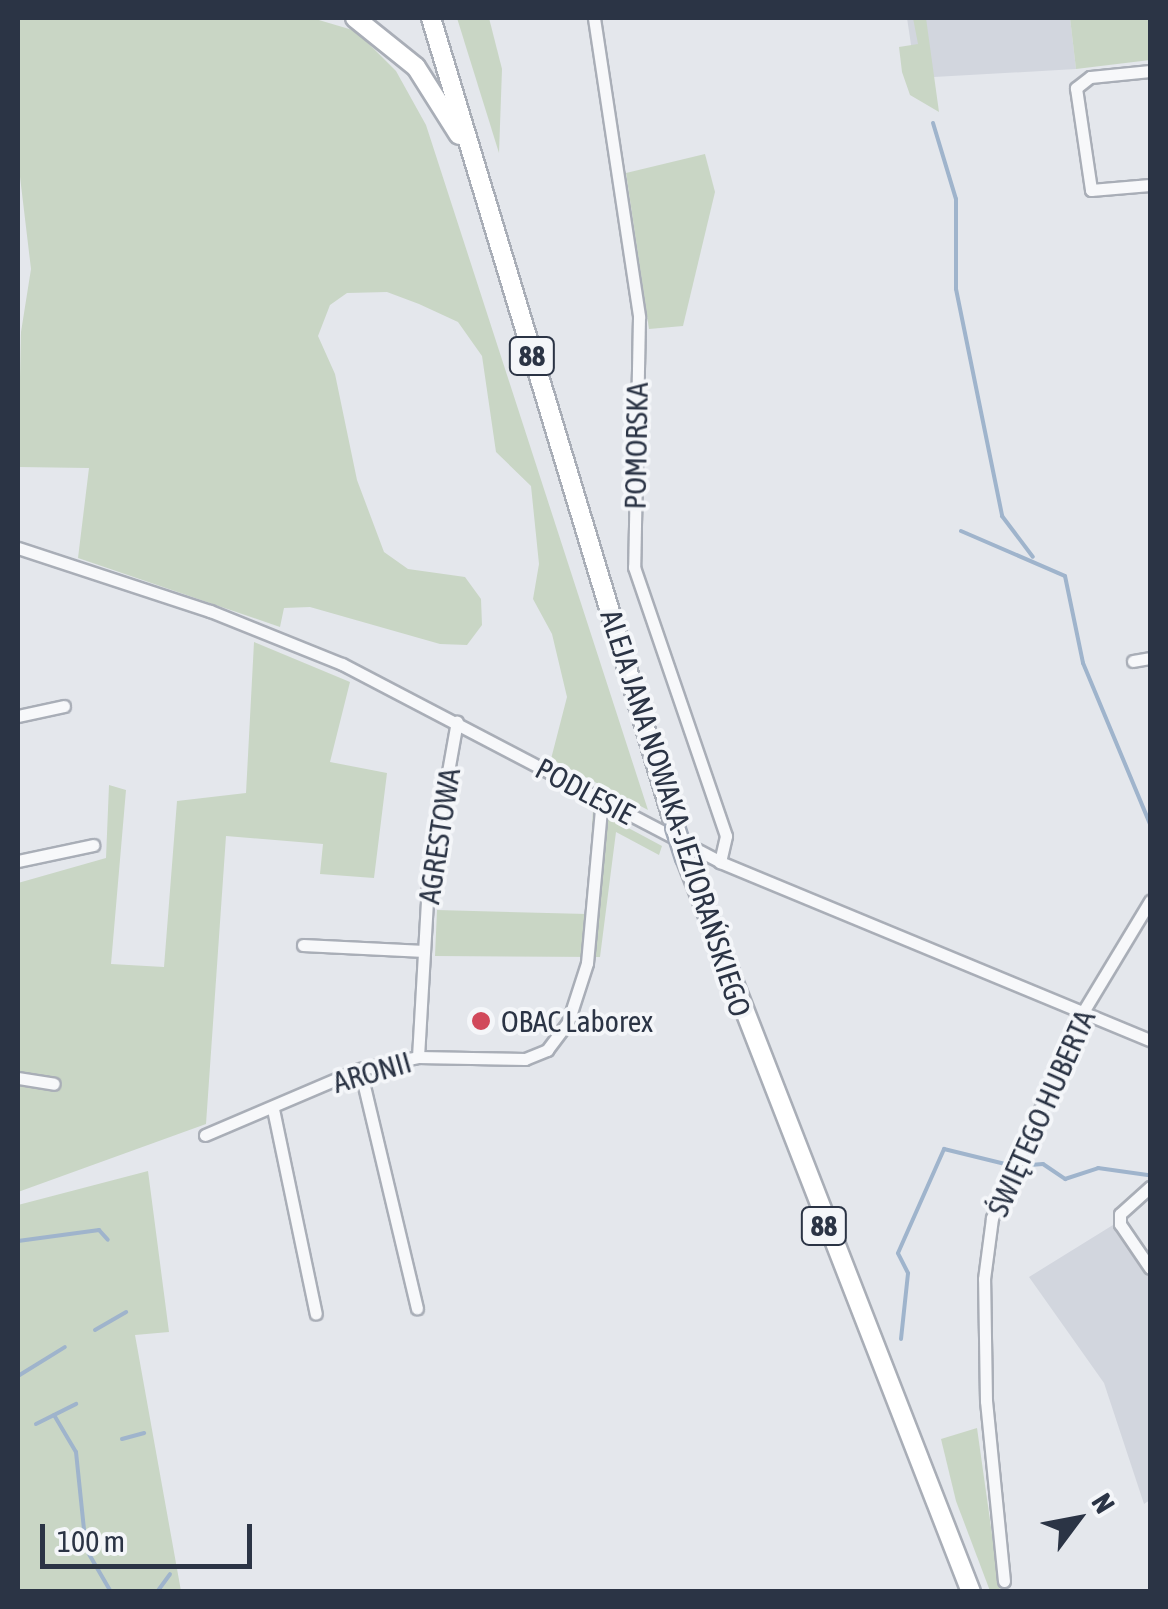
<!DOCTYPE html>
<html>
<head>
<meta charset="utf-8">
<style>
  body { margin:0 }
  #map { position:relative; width:1168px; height:1609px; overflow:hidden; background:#e4e7ec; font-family:"Asap Condensed",sans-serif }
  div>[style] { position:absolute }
  .built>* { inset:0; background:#d2d6de }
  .green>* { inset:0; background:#c9d6c5 }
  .stream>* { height:4px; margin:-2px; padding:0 2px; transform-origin:2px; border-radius:2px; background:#9fb4cc }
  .roads { filter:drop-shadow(2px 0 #a9aeb7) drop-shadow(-2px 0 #a9aeb7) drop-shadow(0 2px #a9aeb7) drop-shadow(0 -2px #a9aeb7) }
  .street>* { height:11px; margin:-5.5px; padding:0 5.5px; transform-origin:5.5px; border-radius:5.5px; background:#f7f8fa }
  .primary>* { height:18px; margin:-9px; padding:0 9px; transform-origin:9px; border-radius:9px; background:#fff }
  .bridges { filter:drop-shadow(2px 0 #a3abb8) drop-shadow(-2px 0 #a3abb8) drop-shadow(0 2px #a3abb8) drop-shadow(0 -2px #a3abb8) }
  .primary-bridge>* { height:18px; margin:-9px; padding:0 9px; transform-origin:9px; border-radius:9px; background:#fff }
  .dots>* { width:28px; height:28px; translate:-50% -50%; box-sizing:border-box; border:5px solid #f4f6f9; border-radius:50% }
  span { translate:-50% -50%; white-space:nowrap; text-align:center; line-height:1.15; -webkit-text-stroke:8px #f4f6f9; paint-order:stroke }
  .shield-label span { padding:2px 8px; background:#f4f6f9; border:2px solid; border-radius:8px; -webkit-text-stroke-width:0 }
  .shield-label { font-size:28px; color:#2b3445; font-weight:700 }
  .street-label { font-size:30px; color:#2b3445 }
  .poi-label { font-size:30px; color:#2b3445 }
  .left { translate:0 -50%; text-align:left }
  .frame { position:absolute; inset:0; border:20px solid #2b3445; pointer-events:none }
  .north { position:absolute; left:1028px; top:1469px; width:100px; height:100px; -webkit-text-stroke:8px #f4f6f9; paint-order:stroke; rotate:58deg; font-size:28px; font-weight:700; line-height:40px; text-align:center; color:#2b3445 }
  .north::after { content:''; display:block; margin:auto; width:35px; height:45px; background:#2b3445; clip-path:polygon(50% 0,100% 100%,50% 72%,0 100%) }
  .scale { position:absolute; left:40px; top:1524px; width:212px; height:45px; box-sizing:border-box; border:5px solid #2b3445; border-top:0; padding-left:12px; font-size:30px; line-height:35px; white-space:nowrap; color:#2b3445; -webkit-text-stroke:8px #f4f6f9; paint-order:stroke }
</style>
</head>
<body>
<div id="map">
  <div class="built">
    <div style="clip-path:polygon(907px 18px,1070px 18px,1076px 69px,916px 78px)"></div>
    <div style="clip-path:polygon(1113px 1225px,1150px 1279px,1150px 1500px,1144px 1504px,1104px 1383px,1029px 1277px)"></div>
  </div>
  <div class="green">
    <div style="clip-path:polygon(18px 18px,312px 18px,356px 31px,396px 71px,426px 125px,648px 810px,551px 759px,567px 697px,552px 634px,533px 599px,539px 564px,531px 486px,496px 452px,482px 356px,458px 322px,419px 304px,387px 292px,347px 293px,330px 305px,318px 336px,335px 374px,357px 480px,384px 552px,408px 569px,465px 577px,481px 599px,482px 625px,467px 645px,440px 644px,310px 607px,284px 608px,280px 627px,78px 558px,89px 468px,18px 467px,21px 332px,31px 269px,18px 160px)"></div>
    <div style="clip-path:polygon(457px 18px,489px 18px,502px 69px,499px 153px)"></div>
    <div style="clip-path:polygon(913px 18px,926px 18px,939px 112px,910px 95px,902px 72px,899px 47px,918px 44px)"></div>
    <div style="clip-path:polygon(1070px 18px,1150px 18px,1150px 60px,1076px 69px)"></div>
    <div style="clip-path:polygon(705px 154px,715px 192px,683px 326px,649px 329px,626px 173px)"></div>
    <div style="clip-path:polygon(254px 642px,350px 682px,330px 762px,387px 773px,374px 878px,320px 874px,323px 844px,226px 836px,206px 1124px,18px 1192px,18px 883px,106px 858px,109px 785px,126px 790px,111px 964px,164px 967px,177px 801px,246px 793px)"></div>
    <div style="clip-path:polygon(593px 809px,662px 846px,659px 855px,616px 832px,600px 957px,435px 956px,437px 910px,587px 914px)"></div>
    <div style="clip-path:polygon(148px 1171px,169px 1332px,135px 1335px,181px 1591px,18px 1591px,18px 1205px)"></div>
    <div style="clip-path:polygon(977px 1428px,1000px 1591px,990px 1591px,956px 1501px,941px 1439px)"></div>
  </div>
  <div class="stream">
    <div style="left:933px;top:123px;width:79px;rotate:73.2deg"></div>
    <div style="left:956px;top:199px;width:90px;rotate:90deg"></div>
    <div style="left:956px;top:289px;width:232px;rotate:78.5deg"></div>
    <div style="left:1002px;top:516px;width:51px;rotate:52.9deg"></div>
    <div style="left:961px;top:531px;width:113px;rotate:23.4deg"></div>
    <div style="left:1065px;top:576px;width:89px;rotate:78.3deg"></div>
    <div style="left:1083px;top:663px;width:174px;rotate:67.4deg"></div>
    <div style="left:1030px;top:1165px;width:13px;rotate:-4deg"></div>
    <div style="left:1043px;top:1164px;width:27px;rotate:34deg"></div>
    <div style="left:1065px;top:1179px;width:35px;rotate:-18deg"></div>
    <div style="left:1098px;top:1168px;width:50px;rotate:8deg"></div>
    <div style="left:18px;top:1241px;width:82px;rotate:-7.7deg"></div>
    <div style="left:99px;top:1230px;width:13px;rotate:48deg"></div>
    <div style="left:95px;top:1330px;width:36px;rotate:-30deg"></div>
    <div style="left:901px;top:1339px;width:66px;rotate:-83.9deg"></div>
    <div style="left:908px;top:1273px;width:22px;rotate:-117deg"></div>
    <div style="left:898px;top:1253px;width:114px;rotate:-66.1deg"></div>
    <div style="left:944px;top:1149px;width:63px;rotate:13.8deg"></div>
    <div style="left:18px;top:1376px;width:55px;rotate:-31.7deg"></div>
    <div style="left:54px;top:1415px;width:43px;rotate:59.3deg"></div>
    <div style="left:76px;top:1452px;width:98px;rotate:84.1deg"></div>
    <div style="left:86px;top:1549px;width:50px;rotate:59.8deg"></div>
    <div style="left:36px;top:1424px;width:45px;rotate:-26.6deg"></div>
    <div style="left:122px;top:1439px;width:23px;rotate:-15deg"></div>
    <div style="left:157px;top:1592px;width:22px;rotate:-54deg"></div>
  </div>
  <div class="roads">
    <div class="street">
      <div style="left:594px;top:18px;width:302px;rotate:81.4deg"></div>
      <div style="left:639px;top:317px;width:250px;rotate:91.1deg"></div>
      <div style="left:634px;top:567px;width:284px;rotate:71.1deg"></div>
      <div style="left:726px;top:836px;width:27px;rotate:103deg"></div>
      <div style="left:1150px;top:71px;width:60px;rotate:174.3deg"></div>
      <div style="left:1090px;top:77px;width:18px;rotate:142deg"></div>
      <div style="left:1076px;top:88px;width:103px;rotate:81.6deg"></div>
      <div style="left:1091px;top:190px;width:59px;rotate:-4.8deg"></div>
      <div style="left:18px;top:548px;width:202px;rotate:18.2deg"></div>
      <div style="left:210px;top:611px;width:142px;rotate:21.9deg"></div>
      <div style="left:342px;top:664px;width:427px;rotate:27.6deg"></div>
      <div style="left:720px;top:862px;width:465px;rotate:22.5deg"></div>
      <div style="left:1133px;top:661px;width:17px;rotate:-10deg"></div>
      <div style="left:18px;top:716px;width:47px;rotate:-12.3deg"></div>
      <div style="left:18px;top:861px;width:77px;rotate:-12deg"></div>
      <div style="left:303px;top:945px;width:121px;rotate:2.8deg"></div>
      <div style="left:418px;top:1057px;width:173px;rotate:-86.7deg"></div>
      <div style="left:428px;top:884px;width:165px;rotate:-79.9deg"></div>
      <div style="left:360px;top:1069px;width:246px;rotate:76.6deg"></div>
      <div style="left:18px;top:1078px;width:36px;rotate:9deg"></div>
      <div style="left:273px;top:1109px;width:209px;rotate:78.2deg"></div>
      <div style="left:205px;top:1135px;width:168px;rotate:-23.1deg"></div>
      <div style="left:360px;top:1069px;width:59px;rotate:-11.7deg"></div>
      <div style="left:418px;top:1057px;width:107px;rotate:1.1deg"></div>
      <div style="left:525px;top:1059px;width:24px;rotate:-22deg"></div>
      <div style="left:547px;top:1050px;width:35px;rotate:-53deg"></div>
      <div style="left:568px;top:1022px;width:62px;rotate:-72.1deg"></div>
      <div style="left:587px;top:963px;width:165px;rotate:-84.8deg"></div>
      <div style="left:1150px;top:1187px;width:40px;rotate:138deg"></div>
      <div style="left:1120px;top:1214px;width:10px;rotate:90deg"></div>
      <div style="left:1120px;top:1224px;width:53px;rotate:55.7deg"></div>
      <div style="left:1004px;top:1581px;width:181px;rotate:-95.7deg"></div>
      <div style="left:986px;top:1401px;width:122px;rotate:-90.9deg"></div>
      <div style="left:984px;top:1279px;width:62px;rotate:-82.5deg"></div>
      <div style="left:992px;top:1218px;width:225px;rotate:-66.2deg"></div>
      <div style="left:1083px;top:1012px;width:130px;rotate:-58.9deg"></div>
    </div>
    <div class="primary">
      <div style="left:355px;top:18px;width:78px;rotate:38.8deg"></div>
      <div style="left:416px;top:67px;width:80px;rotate:57.7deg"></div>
      <div style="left:431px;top:18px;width:845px;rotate:73.22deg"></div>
      <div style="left:685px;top:857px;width:789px;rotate:68.74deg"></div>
    </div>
  </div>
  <div class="bridges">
    <div class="primary-bridge">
      <div style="left:675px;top:827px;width:32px;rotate:72deg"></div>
    </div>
  </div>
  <div class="dots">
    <div style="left:481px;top:1021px;background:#d1495b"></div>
  </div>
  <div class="shield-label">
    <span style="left:532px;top:356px">88</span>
    <span style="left:824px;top:1226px">88</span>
  </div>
  <div class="street-label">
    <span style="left:636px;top:446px;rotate:-89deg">POMORSKA</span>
    <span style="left:585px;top:791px;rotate:28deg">PODLESIE</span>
    <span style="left:676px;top:813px;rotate:72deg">ALEJA JANA NOWAKA-JEZIORAŃSKIEGO</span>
    <span style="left:439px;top:836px;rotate:-81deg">AGRESTOWA</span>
    <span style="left:372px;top:1072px;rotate:-16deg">ARONII</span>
    <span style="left:1041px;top:1113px;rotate:-66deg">ŚWIĘTEGO HUBERTA</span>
  </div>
  <div class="poi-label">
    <span class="left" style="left:501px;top:1021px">OBAC Laborex</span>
  </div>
  <div class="frame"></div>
  <div class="north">N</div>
  <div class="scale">100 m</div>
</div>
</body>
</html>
